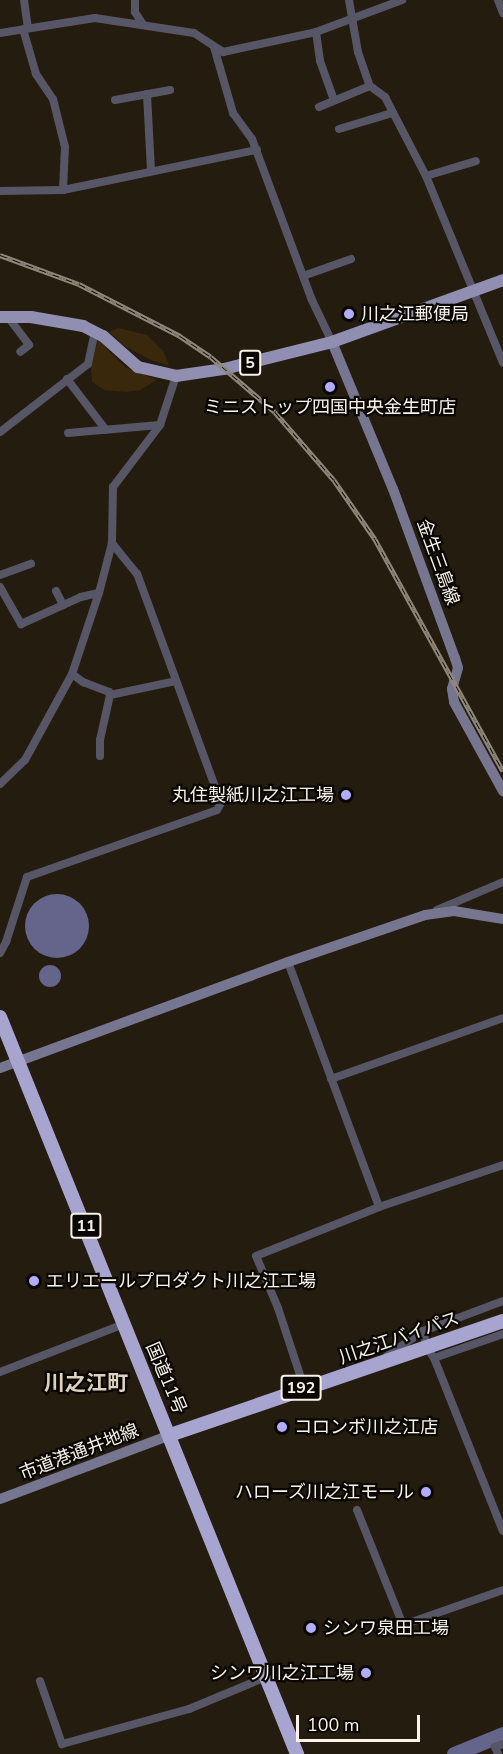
<!DOCTYPE html>
<html>
<head>
<meta charset="utf-8">
<style>
  body { margin:0 }
  #map { position:relative; width:503px; height:1754px; overflow:hidden; background:#241c0f; font-family:"Nunito Sans","Noto Sans JP",sans-serif }
  div>[style] { position:absolute }
  .green>* { inset:0; background:#39280b }
  .water>* { inset:0; background:#65648b }
  .round { border-radius:50% }
  .river>* { height:15px; margin:-7.5px; padding:0 7.5px; transform-origin:7.5px; border-radius:7.5px; background:#65648b }
  .street>* { height:8px; margin:-4px; padding:0 4px; transform-origin:4px; border-radius:4px; background:#565667 }
  .secondary>* { height:10px; margin:-5px; padding:0 5px; transform-origin:5px; border-radius:5px; background:#777691 }
  .primary>* { height:12px; margin:-6px; padding:0 6px; transform-origin:6px; border-radius:6px; background:#908fb2 }
  .highway>* { height:14px; margin:-7px; padding:0 7px; transform-origin:7px; border-radius:7px; background:#a7a5d0 }
  .rail>* { height:4.5px; margin-top:-2.25px; transform-origin:0; background:repeating-linear-gradient(90deg,#0a0703 0 7px,#8f887d 0 14px); box-sizing:border-box; border-block:2px solid #8f887d }
  .dots>* { width:16px; height:16px; translate:-50% -50%; box-sizing:border-box; border:3px solid #0a0703; border-radius:50% }
  span { translate:-50% -50%; white-space:nowrap; text-align:center; line-height:1.15; -webkit-text-stroke:4.5px #0a0703; paint-order:stroke }
  .shield-label span { padding:2px 4px; background:#0a0703; border:2px solid; border-radius:4px; -webkit-text-stroke-width:0 }
  .shield-label { font-size:16px; color:#f8f2e9; font-weight:700 }
  .poi-label { font-size:18px; color:#f8f2e9 }
  .left { translate:0 -50%; text-align:left }
  .right { translate:-100% -50%; text-align:right }
  .street-label { font-size:18px; color:#f8f2e9 }
  .quarter-label { font-size:21px; color:#dcd0bf; font-weight:700 }
  .scale { position:absolute; left:296px; top:1715px; width:124px; height:27px; box-sizing:border-box; border:3px solid #f8f2e9; border-top:0; padding-left:8px; font-size:18px; line-height:21px; white-space:nowrap; color:#f8f2e9; -webkit-text-stroke:4px #0a0703; paint-order:stroke }
</style>
</head>
<body>
<div id="map">
  <div class="green">
    <div style="clip-path:polygon(118px 328px,147px 335px,164px 352px,169px 366px,153px 361px,126px 347px,109px 332px)"></div>
    <div style="clip-path:polygon(98px 340px,125px 367px,157px 380px,140px 390px,127px 392px,104px 390px,92px 382px,91px 367px)"></div>
  </div>
  <div class="water">
    <div class="round" style="left:25px;top:894px;width:64px;height:64px"></div>
    <div class="round" style="left:39px;top:965px;width:22px;height:22px"></div>
  </div>
  <div class="river">
    <div style="left:454px;top:1754px;width:53px;rotate:-22.2deg"></div>
  </div>
  <div class="street">
    <div style="left:24px;top:0;width:27px;rotate:82deg"></div>
    <div style="left:135px;top:0;width:12px;rotate:90deg"></div>
    <div style="left:135px;top:12px;width:15px;rotate:58deg"></div>
    <div style="left:349px;top:0;width:53px;rotate:80.2deg"></div>
    <div style="left:358px;top:52px;width:36px;rotate:71deg"></div>
    <div style="left:370px;top:86px;width:19px;rotate:36deg"></div>
    <div style="left:385px;top:97px;width:89px;rotate:62.6deg"></div>
    <div style="left:426px;top:176px;width:202px;rotate:67.6deg"></div>
    <div style="left:498px;top:0;width:14px;rotate:69deg"></div>
    <div style="left:23px;top:29px;width:47px;rotate:73.9deg"></div>
    <div style="left:36px;top:74px;width:30px;rotate:56deg"></div>
    <div style="left:53px;top:99px;width:49px;rotate:76deg"></div>
    <div style="left:65px;top:147px;width:43px;rotate:92.7deg"></div>
    <div style="left:316px;top:32px;width:29px;rotate:82deg"></div>
    <div style="left:320px;top:61px;width:41px;rotate:70.3deg"></div>
    <div style="left:0;top:33px;width:96px;rotate:-9deg"></div>
    <div style="left:95px;top:18px;width:100px;rotate:8.6deg"></div>
    <div style="left:194px;top:33px;width:35px;rotate:33deg"></div>
    <div style="left:223px;top:52px;width:95px;rotate:-12.1deg"></div>
    <div style="left:316px;top:32px;width:92px;rotate:-20.4deg"></div>
    <div style="left:214px;top:47px;width:69px;rotate:73.9deg"></div>
    <div style="left:233px;top:113px;width:32px;rotate:54deg"></div>
    <div style="left:252px;top:139px;width:170px;rotate:69.6deg"></div>
    <div style="left:311px;top:298px;width:49px;rotate:64.5deg"></div>
    <div style="left:147px;top:94px;width:76px;rotate:87deg"></div>
    <div style="left:115px;top:100px;width:56px;rotate:-10.3deg"></div>
    <div style="left:319px;top:107px;width:55px;rotate:-22.4deg"></div>
    <div style="left:339px;top:129px;width:55px;rotate:-16.8deg"></div>
    <div style="left:426px;top:176px;width:52px;rotate:-16.7deg"></div>
    <div style="left:0;top:191px;width:63px;rotate:-0.9deg"></div>
    <div style="left:63px;top:190px;width:198px;rotate:-11.7deg"></div>
    <div style="left:303px;top:276px;width:51px;rotate:-19.5deg"></div>
    <div style="left:8px;top:317px;width:35px;rotate:53deg"></div>
    <div style="left:29px;top:345px;width:11px;rotate:142deg"></div>
    <div style="left:67px;top:379px;width:64px;rotate:52.6deg"></div>
    <div style="left:0;top:432px;width:111px;rotate:-37.7deg"></div>
    <div style="left:88px;top:364px;width:33px;rotate:-78deg"></div>
    <div style="left:68px;top:433px;width:92px;rotate:-5deg"></div>
    <div style="left:0;top:575px;width:33px;rotate:-20deg"></div>
    <div style="left:0;top:587px;width:43px;rotate:60.4deg"></div>
    <div style="left:21px;top:624px;width:66px;rotate:-24.2deg"></div>
    <div style="left:81px;top:597px;width:18px;rotate:-13deg"></div>
    <div style="left:56px;top:591px;width:16px;rotate:63deg"></div>
    <div style="left:72px;top:674px;width:14px;rotate:36deg"></div>
    <div style="left:83px;top:682px;width:28px;rotate:21deg"></div>
    <div style="left:109px;top:692px;width:3px;rotate:72deg"></div>
    <div style="left:100px;top:756px;width:16px;rotate:-90deg"></div>
    <div style="left:100px;top:740px;width:46px;rotate:-77.5deg"></div>
    <div style="left:110px;top:695px;width:67px;rotate:-12deg"></div>
    <div style="left:0;top:784px;width:35px;rotate:-44deg"></div>
    <div style="left:25px;top:760px;width:98px;rotate:-61.3deg"></div>
    <div style="left:72px;top:674px;width:85px;rotate:-71.6deg"></div>
    <div style="left:99px;top:593px;width:52px;rotate:-75.4deg"></div>
    <div style="left:112px;top:543px;width:56px;rotate:-89deg"></div>
    <div style="left:113px;top:487px;width:78px;rotate:-52.8deg"></div>
    <div style="left:160px;top:425px;width:52px;rotate:-71.9deg"></div>
    <div style="left:437px;top:910px;width:72px;rotate:-23deg"></div>
    <div style="left:0;top:953px;width:13px;rotate:-61deg"></div>
    <div style="left:6px;top:942px;width:68px;rotate:-72.1deg"></div>
    <div style="left:27px;top:877px;width:201px;rotate:-19.4deg"></div>
    <div style="left:217px;top:810px;width:8px;rotate:-60deg"></div>
    <div style="left:221px;top:803px;width:244px;rotate:-110.1deg"></div>
    <div style="left:137px;top:574px;width:40px;rotate:-129deg"></div>
    <div style="left:288px;top:962px;width:261px;rotate:69.6deg"></div>
    <div style="left:331px;top:1079px;width:182px;rotate:-19.5deg"></div>
    <div style="left:503px;top:1301px;width:85px;rotate:159.4deg"></div>
    <div style="left:423px;top:1331px;width:17px;rotate:77deg"></div>
    <div style="left:427px;top:1348px;width:12px;rotate:55deg"></div>
    <div style="left:434px;top:1358px;width:73px;rotate:-19.2deg"></div>
    <div style="left:387px;top:1356px;width:44px;rotate:-34.8deg"></div>
    <div style="left:434px;top:1358px;width:186px;rotate:68.3deg"></div>
    <div style="left:0;top:1372px;width:133px;rotate:-21.2deg"></div>
    <div style="left:304px;top:1387px;width:83px;rotate:-108.2deg"></div>
    <div style="left:278px;top:1308px;width:56px;rotate:-112.9deg"></div>
    <div style="left:256px;top:1256px;width:132px;rotate:-21.7deg"></div>
    <div style="left:379px;top:1207px;width:131px;rotate:-18.7deg"></div>
    <div style="left:357px;top:1510px;width:124px;rotate:68.2deg"></div>
    <div style="left:403px;top:1625px;width:106px;rotate:-19.3deg"></div>
    <div style="left:40px;top:1681px;width:67px;rotate:70.8deg"></div>
    <div style="left:62px;top:1744px;width:132px;rotate:-15.4deg"></div>
    <div style="left:189px;top:1709px;width:83px;rotate:-22.6deg"></div>
    <div style="left:498px;top:1754px;width:8px;rotate:-113deg"></div>
    <div style="left:495px;top:1747px;width:9px;rotate:-21deg"></div>
  </div>
  <div class="secondary">
    <div style="left:332px;top:342px;width:159px;rotate:67.5deg"></div>
    <div style="left:393px;top:489px;width:180px;rotate:69.9deg"></div>
    <div style="left:455px;top:658px;width:10px;rotate:73deg"></div>
    <div style="left:458px;top:668px;width:22px;rotate:106deg"></div>
    <div style="left:452px;top:689px;width:13px;rotate:81deg"></div>
    <div style="left:454px;top:702px;width:102px;rotate:61.2deg"></div>
    <div style="left:0;top:1068px;width:307px;rotate:-20.2deg"></div>
    <div style="left:288px;top:962px;width:145px;rotate:-18.9deg"></div>
    <div style="left:425px;top:915px;width:29px;rotate:-8deg"></div>
    <div style="left:454px;top:911px;width:50px;rotate:9.3deg"></div>
    <div style="left:0;top:1499px;width:182px;rotate:-20.6deg"></div>
  </div>
  <div class="primary">
    <div style="left:0;top:317px;width:31px"></div>
    <div style="left:31px;top:317px;width:53px;rotate:9.8deg"></div>
    <div style="left:83px;top:326px;width:22px;rotate:27deg"></div>
    <div style="left:103px;top:336px;width:47px;rotate:41.5deg"></div>
    <div style="left:138px;top:367px;width:39px;rotate:13deg"></div>
    <div style="left:176px;top:376px;width:49px;rotate:-8.3deg"></div>
    <div style="left:224px;top:369px;width:111px;rotate:-14deg"></div>
    <div style="left:332px;top:342px;width:182px;rotate:-19.9deg"></div>
  </div>
  <div class="highway">
    <div style="left:0;top:1017px;width:795px;rotate:68.05deg"></div>
    <div style="left:170px;top:1435px;width:352px;rotate:-18.9deg"></div>
  </div>
  <div class="rail">
    <div style="left:0;top:255px;width:84px;rotate:20.2deg"></div>
    <div style="left:79px;top:284px;width:114px;rotate:27.2deg"></div>
    <div style="left:180px;top:336px;width:37px;rotate:34deg"></div>
    <div style="left:211px;top:357px;width:84px;rotate:40.7deg"></div>
    <div style="left:275px;top:412px;width:90px;rotate:49.1deg"></div>
    <div style="left:334px;top:480px;width:72px;rotate:55.2deg"></div>
    <div style="left:375px;top:539px;width:265px;rotate:61.1deg"></div>
  </div>
  <div class="dots">
    <div style="left:349px;top:314px;background:#b2adfa"></div>
    <div style="left:330px;top:387px;background:#b2adfa"></div>
    <div style="left:346px;top:795px;background:#b2adfa"></div>
    <div style="left:34px;top:1281px;background:#b2adfa"></div>
    <div style="left:282px;top:1427px;background:#b2adfa"></div>
    <div style="left:426px;top:1492px;background:#b2adfa"></div>
    <div style="left:311px;top:1628px;background:#b2adfa"></div>
    <div style="left:366px;top:1673px;background:#b2adfa"></div>
  </div>
  <div class="shield-label">
    <span style="left:250px;top:363px">5</span>
    <span style="left:86px;top:1226px">11</span>
    <span style="left:301px;top:1388px">192</span>
  </div>
  <div class="poi-label">
    <span class="left" style="left:361px;top:314px">川之江郵便局</span>
    <span style="left:330px;top:407px">ミニストップ四国中央金生町店</span>
    <span class="right" style="left:334px;top:795px">丸住製紙川之江工場</span>
    <span class="left" style="left:46px;top:1281px">エリエールプロダクト川之江工場</span>
    <span class="left" style="left:294px;top:1427px">コロンボ川之江店</span>
    <span class="right" style="left:414px;top:1492px">ハローズ川之江モール</span>
    <span class="left" style="left:323px;top:1628px">シンワ泉田工場</span>
    <span class="right" style="left:354px;top:1673px">シンワ川之江工場</span>
  </div>
  <div class="street-label">
    <span style="left:438px;top:562px;rotate:70deg">金生三島線</span>
    <span style="left:399px;top:1338px;rotate:-19deg">川之江バイパス</span>
    <span style="left:166px;top:1378px;rotate:67deg">国道11号</span>
    <span style="left:79px;top:1452px;rotate:-21deg">市道港通井地線</span>
  </div>
  <div class="quarter-label">
    <span style="left:86px;top:1383px">川之江町</span>
  </div>
  <div class="scale">100 m</div>
</div>
</body>
</html>
